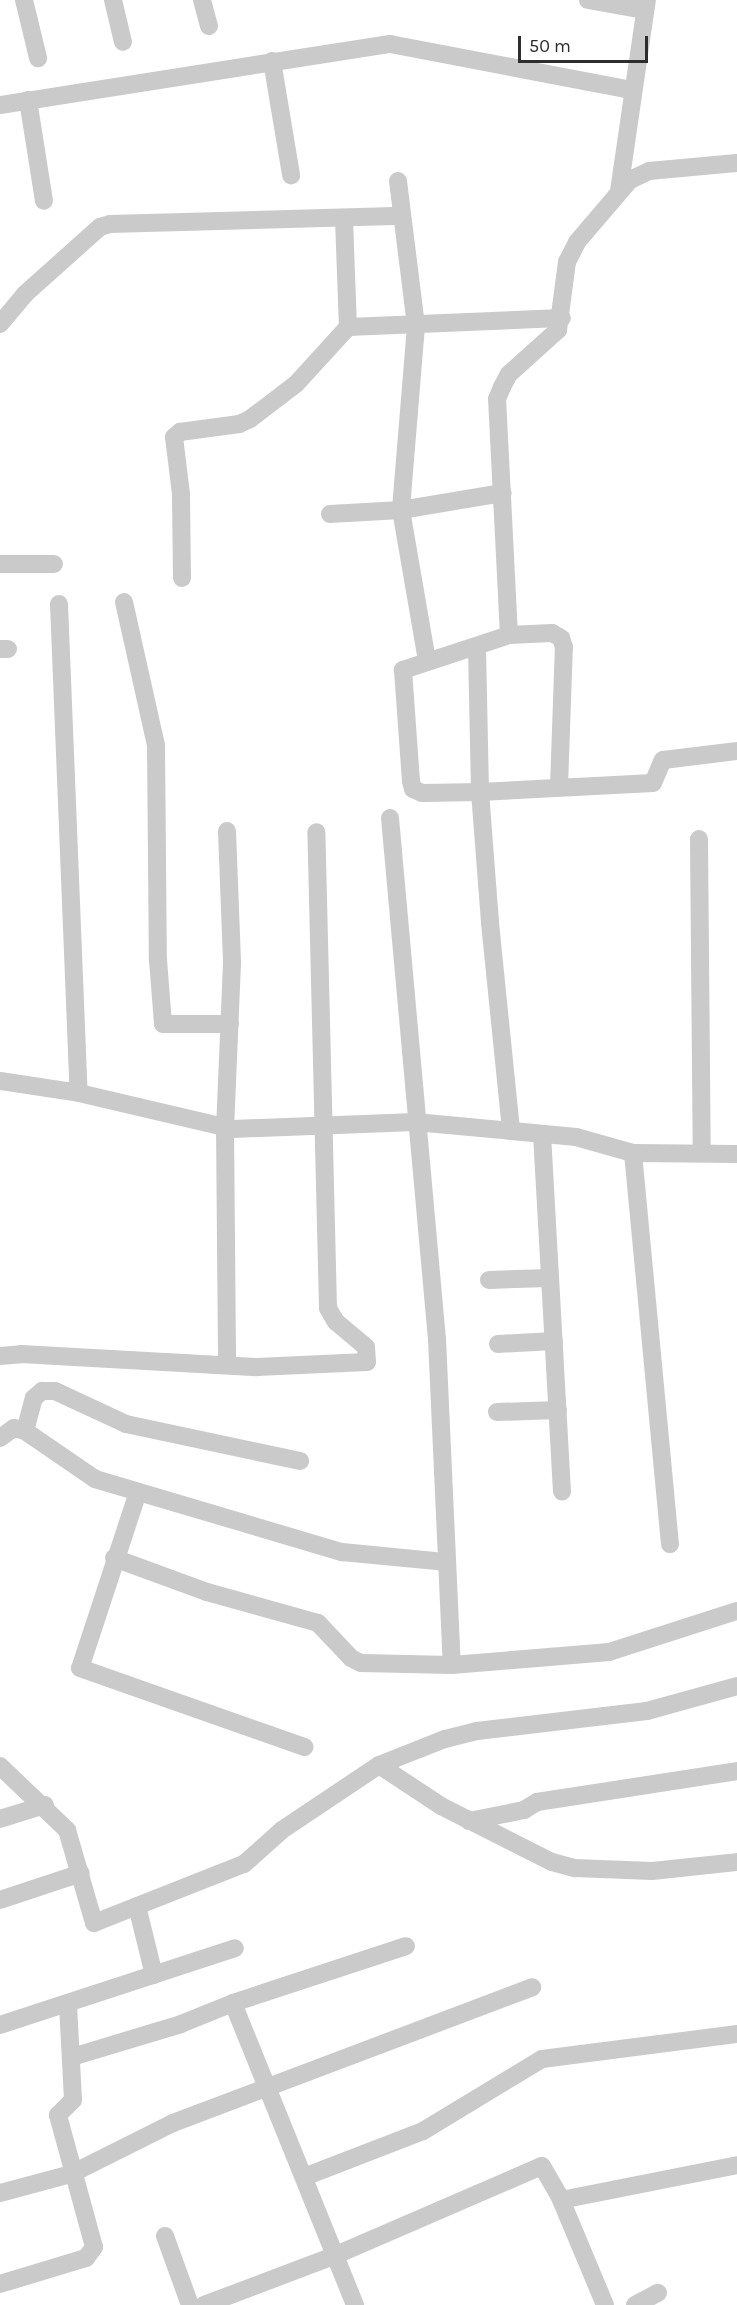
<!DOCTYPE html>
<html>
<head>
<meta charset="utf-8">
<style>
  body { margin:0 }
  #map { position:relative; width:737px; height:2305px; overflow:hidden; background:#fff; font-family:Karla,sans-serif }
  div>[style] { position:absolute }
  .minor>* { height:18px; margin:-9px; padding:0 9px; transform-origin:9px; border-radius:9px; background:#cacaca }
  span { translate:-50% -50%; white-space:nowrap; text-align:center; line-height:1.15; -webkit-text-stroke:6px #fff; paint-order:stroke }
  .scale { position:absolute; left:518px; top:36px; width:130px; height:27px; box-sizing:border-box; border:3px solid #2d2d2d; border-top:0; padding-left:8px; font-size:18px; line-height:21px; white-space:nowrap; color:#2d2d2d; -webkit-text-stroke:4px #fff; paint-order:stroke }
</style>
</head>
<body>
<div id="map">
  <div class="minor">
    <div style="left:24px;top:0;width:60px;rotate:76.4deg"></div>
    <div style="left:113px;top:0;width:43px;rotate:76.6deg"></div>
    <div style="left:202px;top:0;width:27px;rotate:75deg"></div>
    <div style="left:588px;top:0;width:58px;rotate:10deg"></div>
    <div style="left:272px;top:61px;width:116px;rotate:80.5deg"></div>
    <div style="left:28px;top:100px;width:102px;rotate:81deg"></div>
    <div style="left:0;top:105px;width:395px;rotate:-8.9deg"></div>
    <div style="left:390px;top:44px;width:245px;rotate:10.8deg"></div>
    <div style="left:398px;top:181px;width:146px;rotate:82.9deg"></div>
    <div style="left:416px;top:326px;width:185px;rotate:94.7deg"></div>
    <div style="left:401px;top:510px;width:153px;rotate:80.2deg"></div>
    <div style="left:619px;top:191px;width:193px;rotate:-81.7deg"></div>
    <div style="left:344px;top:219px;width:108px;rotate:87.9deg"></div>
    <div style="left:0;top:324px;width:39px;rotate:-50deg"></div>
    <div style="left:25px;top:294px;width:101px;rotate:-41.8deg"></div>
    <div style="left:100px;top:227px;width:10px;rotate:-17deg"></div>
    <div style="left:110px;top:224px;width:292px;rotate:-1.6deg"></div>
    <div style="left:330px;top:514px;width:71px;rotate:-3.2deg"></div>
    <div style="left:401px;top:510px;width:103px;rotate:-9.5deg"></div>
    <div style="left:0;top:564px;width:54px"></div>
    <div style="left:182px;top:578px;width:84px;rotate:-90.7deg"></div>
    <div style="left:181px;top:494px;width:57px;rotate:-97deg"></div>
    <div style="left:174px;top:437px;width:8px;rotate:-40deg"></div>
    <div style="left:180px;top:432px;width:60px;rotate:-7.7deg"></div>
    <div style="left:239px;top:424px;width:12px;rotate:-24deg"></div>
    <div style="left:250px;top:419px;width:58px;rotate:-37.3deg"></div>
    <div style="left:296px;top:384px;width:77px;rotate:-47.6deg"></div>
    <div style="left:348px;top:327px;width:214px;rotate:-2.4deg"></div>
    <div style="left:124px;top:602px;width:147px;rotate:77.4deg"></div>
    <div style="left:156px;top:745px;width:215px;rotate:89.5deg"></div>
    <div style="left:158px;top:960px;width:64px;rotate:85.5deg"></div>
    <div style="left:163px;top:1024px;width:67px"></div>
    <div style="left:59px;top:604px;width:489px;rotate:87.7deg"></div>
    <div style="left:509px;top:635px;width:236px;rotate:-92.9deg"></div>
    <div style="left:497px;top:399px;width:13px;rotate:-67deg"></div>
    <div style="left:502px;top:387px;width:15px;rotate:-62deg"></div>
    <div style="left:509px;top:374px;width:66px;rotate:-41.9deg"></div>
    <div style="left:558px;top:330px;width:69px;rotate:-82.5deg"></div>
    <div style="left:567px;top:262px;width:22px;rotate:-63deg"></div>
    <div style="left:577px;top:242px;width:82px;rotate:-49.5deg"></div>
    <div style="left:630px;top:180px;width:21px;rotate:-25deg"></div>
    <div style="left:649px;top:171px;width:88px;rotate:-5.2deg"></div>
    <div style="left:477px;top:648px;width:144px;rotate:88.8deg"></div>
    <div style="left:480px;top:792px;width:131px;rotate:85.6deg"></div>
    <div style="left:490px;top:923px;width:209px;rotate:84.2deg"></div>
    <div style="left:0;top:649px;width:8px"></div>
    <div style="left:559px;top:787px;width:140px;rotate:-88deg"></div>
    <div style="left:564px;top:647px;width:9px;rotate:-108deg"></div>
    <div style="left:561px;top:638px;width:10px;rotate:-151deg"></div>
    <div style="left:552px;top:633px;width:43px;rotate:177.3deg"></div>
    <div style="left:509px;top:635px;width:112px;rotate:161.7deg"></div>
    <div style="left:403px;top:670px;width:111px;rotate:85.9deg"></div>
    <div style="left:411px;top:781px;width:8px;rotate:76deg"></div>
    <div style="left:413px;top:789px;width:10px;rotate:24deg"></div>
    <div style="left:422px;top:793px;width:58px;rotate:-1deg"></div>
    <div style="left:480px;top:792px;width:173px;rotate:-3deg"></div>
    <div style="left:653px;top:783px;width:25px;rotate:-67deg"></div>
    <div style="left:663px;top:760px;width:75px;rotate:-6.9deg"></div>
    <div style="left:390px;top:818px;width:523px;rotate:84.85deg"></div>
    <div style="left:437px;top:1339px;width:326px;rotate:87.4deg"></div>
    <div style="left:227px;top:831px;width:132px;rotate:87.8deg"></div>
    <div style="left:232px;top:963px;width:164px;rotate:92.4deg"></div>
    <div style="left:225px;top:1127px;width:238px;rotate:89.5deg"></div>
    <div style="left:699px;top:839px;width:314px;rotate:89.5deg"></div>
    <div style="left:0;top:1081px;width:80px;rotate:8.6deg"></div>
    <div style="left:79px;top:1093px;width:158px;rotate:13.2deg"></div>
    <div style="left:233px;top:1129px;width:182px;rotate:-2.2deg"></div>
    <div style="left:415px;top:1122px;width:162px;rotate:5.3deg"></div>
    <div style="left:576px;top:1137px;width:59px;rotate:15.7deg"></div>
    <div style="left:633px;top:1153px;width:104px;rotate:0.6deg"></div>
    <div style="left:542px;top:1134px;width:358px;rotate:86.8deg"></div>
    <div style="left:633px;top:1153px;width:393px;rotate:84.6deg"></div>
    <div style="left:489px;top:1280px;width:61px;rotate:-1.9deg"></div>
    <div style="left:498px;top:1344px;width:56px;rotate:-3.1deg"></div>
    <div style="left:0;top:1356px;width:21px;rotate:-5deg"></div>
    <div style="left:21px;top:1354px;width:236px;rotate:3.2deg"></div>
    <div style="left:257px;top:1367px;width:110px;rotate:-2.6deg"></div>
    <div style="left:367px;top:1362px;width:15px;rotate:-94deg"></div>
    <div style="left:366px;top:1347px;width:39px;rotate:-140deg"></div>
    <div style="left:336px;top:1322px;width:16px;rotate:-120deg"></div>
    <div style="left:328px;top:1308px;width:476px;rotate:-91.4deg"></div>
    <div style="left:497px;top:1412px;width:61px;rotate:-1.9deg"></div>
    <div style="left:25px;top:1431px;width:34px;rotate:-75deg"></div>
    <div style="left:34px;top:1398px;width:11px;rotate:-41deg"></div>
    <div style="left:42px;top:1391px;width:13px"></div>
    <div style="left:55px;top:1391px;width:78px;rotate:24.9deg"></div>
    <div style="left:126px;top:1424px;width:178px;rotate:12deg"></div>
    <div style="left:0;top:1438px;width:17px;rotate:-36deg"></div>
    <div style="left:14px;top:1428px;width:11px;rotate:15deg"></div>
    <div style="left:25px;top:1431px;width:85px;rotate:34.4deg"></div>
    <div style="left:95px;top:1479px;width:258px;rotate:16.5deg"></div>
    <div style="left:342px;top:1552px;width:103px;rotate:5.5deg"></div>
    <div style="left:138px;top:1492px;width:185px;rotate:108.2deg"></div>
    <div style="left:80px;top:1668px;width:238px;rotate:19.4deg"></div>
    <div style="left:114px;top:1558px;width:99px;rotate:20.1deg"></div>
    <div style="left:207px;top:1592px;width:115px;rotate:15.6deg"></div>
    <div style="left:318px;top:1623px;width:48px;rotate:46.7deg"></div>
    <div style="left:351px;top:1658px;width:11px;rotate:27deg"></div>
    <div style="left:361px;top:1663px;width:91px;rotate:1.3deg"></div>
    <div style="left:452px;top:1665px;width:158px;rotate:-4.7deg"></div>
    <div style="left:609px;top:1652px;width:134px;rotate:-17.8deg"></div>
    <div style="left:379px;top:1765px;width:74px;rotate:33.5deg"></div>
    <div style="left:441px;top:1806px;width:124px;rotate:26.8deg"></div>
    <div style="left:552px;top:1862px;width:24px;rotate:15deg"></div>
    <div style="left:575px;top:1868px;width:77px;rotate:2.2deg"></div>
    <div style="left:652px;top:1871px;width:85px;rotate:-6deg"></div>
    <div style="left:0;top:1766px;width:93px;rotate:43.7deg"></div>
    <div style="left:67px;top:1830px;width:97px;rotate:73.8deg"></div>
    <div style="left:94px;top:1923px;width:161px;rotate:-21.5deg"></div>
    <div style="left:244px;top:1864px;width:51px;rotate:-41.8deg"></div>
    <div style="left:282px;top:1830px;width:117px;rotate:-33.8deg"></div>
    <div style="left:379px;top:1765px;width:71px;rotate:-21.5deg"></div>
    <div style="left:445px;top:1739px;width:33px;rotate:-14deg"></div>
    <div style="left:477px;top:1731px;width:171px;rotate:-6.7deg"></div>
    <div style="left:647px;top:1711px;width:93px;rotate:-15.5deg"></div>
    <div style="left:0;top:1819px;width:47px;rotate:-17.3deg"></div>
    <div style="left:469px;top:1821px;width:56px;rotate:-11.3deg"></div>
    <div style="left:524px;top:1810px;width:15px;rotate:-32deg"></div>
    <div style="left:537px;top:1802px;width:202px;rotate:-8.8deg"></div>
    <div style="left:0;top:1900px;width:85px;rotate:-18.4deg"></div>
    <div style="left:137px;top:1906px;width:71px;rotate:76.2deg"></div>
    <div style="left:233px;top:2003px;width:326px;rotate:68deg"></div>
    <div style="left:0;top:2025px;width:247px;rotate:-18.1deg"></div>
    <div style="left:72px;top:2057px;width:114px;rotate:-16.8deg"></div>
    <div style="left:181px;top:2024px;width:56px;rotate:-22deg"></div>
    <div style="left:233px;top:2003px;width:182px;rotate:-18.2deg"></div>
    <div style="left:304px;top:2177px;width:128px;rotate:-21.1deg"></div>
    <div style="left:423px;top:2131px;width:139px;rotate:-31.2deg"></div>
    <div style="left:542px;top:2059px;width:197px;rotate:-7.3deg"></div>
    <div style="left:0;top:2193px;width:73px;rotate:-15deg"></div>
    <div style="left:71px;top:2174px;width:114px;rotate:-26.6deg"></div>
    <div style="left:173px;top:2123px;width:384px;rotate:-20.7deg"></div>
    <div style="left:561px;top:2200px;width:179px;rotate:-11.2deg"></div>
    <div style="left:165px;top:2236px;width:73px;rotate:70.1deg"></div>
    <div style="left:0;top:2284px;width:90px;rotate:-16.8deg"></div>
    <div style="left:86px;top:2258px;width:14px;rotate:-54deg"></div>
    <div style="left:94px;top:2247px;width:137px;rotate:-105.3deg"></div>
    <div style="left:58px;top:2115px;width:21px;rotate:-45deg"></div>
    <div style="left:73px;top:2100px;width:97px;rotate:-93deg"></div>
    <div style="left:204px;top:2305px;width:141px;rotate:-20.7deg"></div>
    <div style="left:336px;top:2255px;width:224px;rotate:-23.4deg"></div>
    <div style="left:542px;top:2166px;width:34px;rotate:60deg"></div>
    <div style="left:559px;top:2195px;width:119px;rotate:67.3deg"></div>
    <div style="left:635px;top:2305px;width:26px;rotate:-28deg"></div>
  </div>
  <div class="scale">50 m</div>
</div>
</body>
</html>
